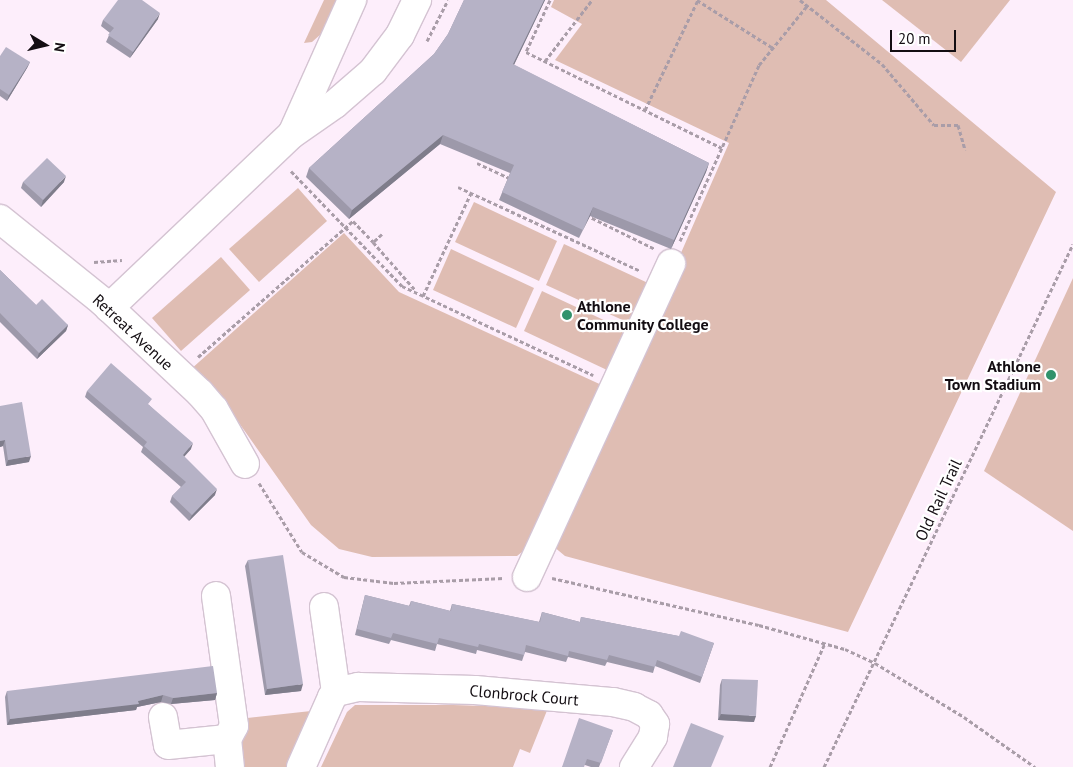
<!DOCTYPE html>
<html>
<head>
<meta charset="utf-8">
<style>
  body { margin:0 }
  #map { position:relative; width:1073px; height:767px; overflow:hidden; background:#fdeefb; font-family:"PT Sans",sans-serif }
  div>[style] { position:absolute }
  .green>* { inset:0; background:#dfbdb3 }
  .path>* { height:3px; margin-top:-1.5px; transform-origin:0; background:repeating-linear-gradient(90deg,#a99da8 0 4px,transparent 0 6.5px) }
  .roads { filter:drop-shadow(1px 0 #d4c3d2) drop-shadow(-1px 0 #d4c3d2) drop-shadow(0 1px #d4c3d2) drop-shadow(0 -1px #d4c3d2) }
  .minor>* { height:28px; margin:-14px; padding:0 14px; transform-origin:14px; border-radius:14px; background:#fff }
  .wall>* { inset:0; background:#9d99aa }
  .shaded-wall>* { inset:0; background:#7f7d8b }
  .building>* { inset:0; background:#b6b2c6 }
  .dots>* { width:14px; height:14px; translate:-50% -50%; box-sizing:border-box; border:2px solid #fff; border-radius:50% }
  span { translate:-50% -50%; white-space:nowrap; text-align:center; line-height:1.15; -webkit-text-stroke:4.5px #fff; paint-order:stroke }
  .poi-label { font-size:16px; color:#130d12; font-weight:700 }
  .left { translate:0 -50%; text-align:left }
  .right { translate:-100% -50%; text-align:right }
  .street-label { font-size:16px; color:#130d12 }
  .north { position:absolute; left:20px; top:20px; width:50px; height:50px; -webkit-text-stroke:4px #fff; paint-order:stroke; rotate:99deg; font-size:14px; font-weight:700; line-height:20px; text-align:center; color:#130d12 }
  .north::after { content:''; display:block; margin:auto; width:18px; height:22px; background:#130d12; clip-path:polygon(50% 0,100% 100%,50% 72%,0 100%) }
  .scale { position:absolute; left:890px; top:30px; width:66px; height:22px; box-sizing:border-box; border:2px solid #130d12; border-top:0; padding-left:6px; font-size:15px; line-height:18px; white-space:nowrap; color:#130d12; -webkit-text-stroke:4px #fff; paint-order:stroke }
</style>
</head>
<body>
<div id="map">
  <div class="green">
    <div style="clip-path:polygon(324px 0,339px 0,321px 34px,312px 42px,304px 43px)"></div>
    <div style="clip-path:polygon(554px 0,826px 0,1056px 192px,848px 632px,565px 556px,553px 546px,729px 143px,555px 60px,582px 24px,551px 7px)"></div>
    <div style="clip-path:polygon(882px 0,1010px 0,961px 62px)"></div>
    <div style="clip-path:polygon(298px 188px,327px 221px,259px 282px,229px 249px)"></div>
    <div style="clip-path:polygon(474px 202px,557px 241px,539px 281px,455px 242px)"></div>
    <div style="clip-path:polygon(344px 233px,399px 292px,606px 387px,533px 543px,517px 556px,372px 557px,339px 549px,311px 525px,227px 406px,190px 370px)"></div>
    <div style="clip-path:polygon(564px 244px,648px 283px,629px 323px,546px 285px)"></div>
    <div style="clip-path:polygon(451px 249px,534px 288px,516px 328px,433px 290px)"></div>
    <div style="clip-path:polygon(221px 257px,250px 290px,181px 351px,152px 318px)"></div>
    <div style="clip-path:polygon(1073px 278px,1073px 531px,984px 471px)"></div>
    <div style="clip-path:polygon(542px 291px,625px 330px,607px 370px,524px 331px)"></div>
    <div style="clip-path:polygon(355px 705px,453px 705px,548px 708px,530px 753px,520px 749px,513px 767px,321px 767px,347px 712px)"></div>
    <div style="clip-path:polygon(311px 711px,286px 767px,236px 767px,239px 719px)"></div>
  </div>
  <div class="path">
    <div style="left:550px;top:0;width:57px;rotate:114.8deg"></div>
    <div style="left:526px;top:52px;width:218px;rotate:26.1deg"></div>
    <div style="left:697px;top:0;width:90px;rotate:32.3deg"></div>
    <div style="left:800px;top:0;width:104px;rotate:38deg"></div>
    <div style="left:882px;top:64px;width:80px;rotate:49.6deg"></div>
    <div style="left:934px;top:125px;width:24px"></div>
    <div style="left:958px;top:125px;width:26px;rotate:74deg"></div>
    <div style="left:427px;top:41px;width:46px;rotate:-62.9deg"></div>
    <div style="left:545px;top:61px;width:77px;rotate:-52.4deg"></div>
    <div style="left:645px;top:110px;width:122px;rotate:-64.3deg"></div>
    <div style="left:477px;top:163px;width:38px;rotate:25deg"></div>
    <div style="left:291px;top:171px;width:160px;rotate:46deg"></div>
    <div style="left:402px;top:286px;width:211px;rotate:25deg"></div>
    <div style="left:458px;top:187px;width:201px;rotate:24.7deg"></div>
    <div style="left:586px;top:215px;width:77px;rotate:26.2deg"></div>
    <div style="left:382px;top:234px;width:12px;rotate:138deg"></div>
    <div style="left:373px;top:242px;width:65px;rotate:48.7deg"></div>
    <div style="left:680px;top:241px;width:193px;rotate:-65.8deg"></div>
    <div style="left:759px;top:65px;width:76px;rotate:-50.9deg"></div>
    <div style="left:94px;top:262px;width:28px;rotate:-4deg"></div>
    <div style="left:423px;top:296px;width:114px;rotate:-65deg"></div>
    <div style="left:198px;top:357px;width:206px;rotate:-41.3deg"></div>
    <div style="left:353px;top:221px;width:29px;rotate:46deg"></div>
    <div style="left:259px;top:483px;width:81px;rotate:58.1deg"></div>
    <div style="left:302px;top:552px;width:49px;rotate:30.8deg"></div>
    <div style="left:344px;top:577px;width:50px;rotate:6.8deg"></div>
    <div style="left:394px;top:583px;width:110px;rotate:-2.6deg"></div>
    <div style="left:552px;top:578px;width:212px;rotate:12.8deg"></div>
    <div style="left:759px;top:625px;width:89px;rotate:15.6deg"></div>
    <div style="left:845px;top:649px;width:33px;rotate:25deg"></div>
    <div style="left:875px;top:663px;width:104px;rotate:31.2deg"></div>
    <div style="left:964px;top:717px;width:87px;rotate:35.2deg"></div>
    <div style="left:770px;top:767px;width:136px;rotate:-66.1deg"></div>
    <div style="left:824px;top:767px;width:579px;rotate:-64.54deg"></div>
  </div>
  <div class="roads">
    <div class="minor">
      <div style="left:293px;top:132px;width:145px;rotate:-65.9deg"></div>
      <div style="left:0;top:219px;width:131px;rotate:38.8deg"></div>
      <div style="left:102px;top:301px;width:134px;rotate:43.2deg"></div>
      <div style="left:200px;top:393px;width:21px;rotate:49deg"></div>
      <div style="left:214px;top:409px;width:63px;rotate:60.6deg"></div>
      <div style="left:109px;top:308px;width:253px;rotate:-43.6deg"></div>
      <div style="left:292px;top:134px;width:52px;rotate:-34.9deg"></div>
      <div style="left:335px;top:104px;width:50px;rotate:-41deg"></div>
      <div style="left:373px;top:71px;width:45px;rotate:-53.1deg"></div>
      <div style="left:400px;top:35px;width:39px;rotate:-64deg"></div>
      <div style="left:527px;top:577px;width:345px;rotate:-65.3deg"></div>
      <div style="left:216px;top:596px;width:131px;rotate:82.1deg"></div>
      <div style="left:234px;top:726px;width:15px;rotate:118deg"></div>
      <div style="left:227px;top:739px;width:28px;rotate:84deg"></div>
      <div style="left:324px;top:607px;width:86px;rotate:82deg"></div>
      <div style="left:163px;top:717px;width:28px;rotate:80deg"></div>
      <div style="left:168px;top:745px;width:59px;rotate:-5.8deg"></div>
      <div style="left:301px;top:767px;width:77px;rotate:-66.1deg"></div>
      <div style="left:332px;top:697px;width:6px;rotate:-51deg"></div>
      <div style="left:336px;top:692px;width:23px;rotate:-13deg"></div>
      <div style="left:358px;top:687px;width:117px;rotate:1.5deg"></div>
      <div style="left:475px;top:690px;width:139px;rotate:5deg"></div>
      <div style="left:613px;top:702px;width:22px;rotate:13deg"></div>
      <div style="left:634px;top:707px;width:17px;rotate:28deg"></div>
      <div style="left:649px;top:715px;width:11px;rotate:56deg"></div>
      <div style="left:655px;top:724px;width:13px;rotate:99deg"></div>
      <div style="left:653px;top:737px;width:36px;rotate:122deg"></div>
    </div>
  </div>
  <div class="wall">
    <div style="clip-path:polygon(464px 0,545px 0,514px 65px,709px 163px,706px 172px,671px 249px,590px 216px,579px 238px,499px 200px,510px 173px,440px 144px,349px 219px,306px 177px,309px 168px,434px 54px,448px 34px)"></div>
    <div style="clip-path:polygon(158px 19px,130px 58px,106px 42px,110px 33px,101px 26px,103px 20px)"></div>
    <div style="clip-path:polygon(0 56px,30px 62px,27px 68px,7px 101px,0 96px)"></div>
    <div style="clip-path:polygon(23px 182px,64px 182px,41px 207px,21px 188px)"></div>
    <div style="clip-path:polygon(0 270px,36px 305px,68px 325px,66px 331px,37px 359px,0 322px)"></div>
    <div style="clip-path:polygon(87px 391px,149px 405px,191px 449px,184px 457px,215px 495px,189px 521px,170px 502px,172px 496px,181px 487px,141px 452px,143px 447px,85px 397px)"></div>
    <div style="clip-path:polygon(0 406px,29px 462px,6px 466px,3px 446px,0 447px)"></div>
    <div style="clip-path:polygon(248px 560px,301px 691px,265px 695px,245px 566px)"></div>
    <div style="clip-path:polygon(365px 595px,409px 606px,411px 601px,450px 611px,452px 604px,539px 622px,542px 612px,580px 622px,581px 617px,714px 643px,700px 683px,655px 666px,653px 673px,607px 662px,605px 666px,568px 657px,566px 662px,525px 652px,522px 661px,477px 650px,476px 654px,437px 644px,435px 651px,391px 640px,389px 644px,355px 635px)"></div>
    <div style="clip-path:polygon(722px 679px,754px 722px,718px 720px,720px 685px)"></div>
    <div style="clip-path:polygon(7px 691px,217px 693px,215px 700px,171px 704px,161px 702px,137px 707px,136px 710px,7px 725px,5px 697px)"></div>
    <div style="clip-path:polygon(613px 730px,599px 767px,591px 767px,585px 765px,562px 767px)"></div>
  </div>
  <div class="shaded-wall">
    <div style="clip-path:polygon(544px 0,545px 0,510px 73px,513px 64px)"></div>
    <div style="clip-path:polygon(160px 13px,158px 19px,130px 58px,133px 52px)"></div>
    <div style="clip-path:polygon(30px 62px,27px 68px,7px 101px,9px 95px)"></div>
    <div style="clip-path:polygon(443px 135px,440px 144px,349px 219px,352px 210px)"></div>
    <div style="clip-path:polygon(709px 163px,706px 172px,671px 249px,674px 240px)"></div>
    <div style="clip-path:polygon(66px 176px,64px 182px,41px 207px,43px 200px)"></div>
    <div style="clip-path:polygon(593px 207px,590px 216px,579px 238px,583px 230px)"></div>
    <div style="clip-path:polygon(68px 325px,66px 331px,37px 359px,39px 353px)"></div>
    <div style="clip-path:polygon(5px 440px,3px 446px,0 447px,0 441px)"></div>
    <div style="clip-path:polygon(193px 443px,191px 449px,180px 461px,183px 455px)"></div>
    <div style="clip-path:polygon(31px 456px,29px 462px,6px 466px,8px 460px)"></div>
    <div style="clip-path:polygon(217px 489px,215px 495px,189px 521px,192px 515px)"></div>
    <div style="clip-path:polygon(303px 684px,301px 691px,265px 695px,267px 689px)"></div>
    <div style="clip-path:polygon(217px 693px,215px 700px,171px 704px,173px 698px)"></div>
    <div style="clip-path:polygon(163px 695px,161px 702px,137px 707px,136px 710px,7px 725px,10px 719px,138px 701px)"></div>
    <div style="clip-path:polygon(721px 714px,756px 716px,754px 722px,718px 720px)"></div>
  </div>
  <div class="building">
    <div style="clip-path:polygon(118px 0,142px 0,160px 13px,133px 52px,108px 35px,114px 28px,103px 20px)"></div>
    <div style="clip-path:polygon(464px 0,544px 0,513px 64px,709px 163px,674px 240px,593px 207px,583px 230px,502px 192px,514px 165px,443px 135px,352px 210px,309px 168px,434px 54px,448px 34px)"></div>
    <div style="clip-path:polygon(6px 47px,30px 62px,9px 95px,0 89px,0 56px)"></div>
    <div style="clip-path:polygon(47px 158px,66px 176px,43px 200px,23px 182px)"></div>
    <div style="clip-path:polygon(0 270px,36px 305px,42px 299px,68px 325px,39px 353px,0 313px)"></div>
    <div style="clip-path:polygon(111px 363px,152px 399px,148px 404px,193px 443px,183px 455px,217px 489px,192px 515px,172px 496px,186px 482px,144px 446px,147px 442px,87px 391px)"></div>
    <div style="clip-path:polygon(22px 402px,31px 456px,8px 460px,5px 440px,0 441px,0 406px)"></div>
    <div style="clip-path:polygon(283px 555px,303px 684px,267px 689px,248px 560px)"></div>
    <div style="clip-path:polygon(365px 595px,410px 606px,411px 601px,451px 611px,452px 604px,540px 622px,542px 612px,580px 622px,581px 617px,679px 636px,681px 631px,714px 643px,702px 677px,657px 660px,655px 667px,609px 655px,607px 660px,569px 651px,568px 656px,526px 645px,524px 655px,479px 644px,478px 647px,439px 638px,437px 644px,393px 633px,391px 638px,357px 629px)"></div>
    <div style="clip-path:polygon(213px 666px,217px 693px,173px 698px,163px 695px,138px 701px,139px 704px,10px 719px,7px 691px)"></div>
    <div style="clip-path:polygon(722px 679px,758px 680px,756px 716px,721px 714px)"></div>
    <div style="clip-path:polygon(579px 718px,613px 730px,601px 763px,587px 759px,584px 767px,562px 767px)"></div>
    <div style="clip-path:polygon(691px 723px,724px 736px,711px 767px,673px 767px)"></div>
  </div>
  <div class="dots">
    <div style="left:567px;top:315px;background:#31926b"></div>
    <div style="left:1051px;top:375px;background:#31926b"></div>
  </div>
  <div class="poi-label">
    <span class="left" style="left:577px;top:315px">Athlone<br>Community College</span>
    <span class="right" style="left:1041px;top:375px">Athlone<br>Town Stadium</span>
  </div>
  <div class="street-label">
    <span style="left:133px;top:332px;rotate:43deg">Retreat Avenue</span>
    <span style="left:938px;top:500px;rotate:-65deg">Old Rail Trail</span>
    <span style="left:524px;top:695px;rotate:5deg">Clonbrock Court</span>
  </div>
  <div class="north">N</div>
  <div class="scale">20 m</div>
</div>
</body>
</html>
